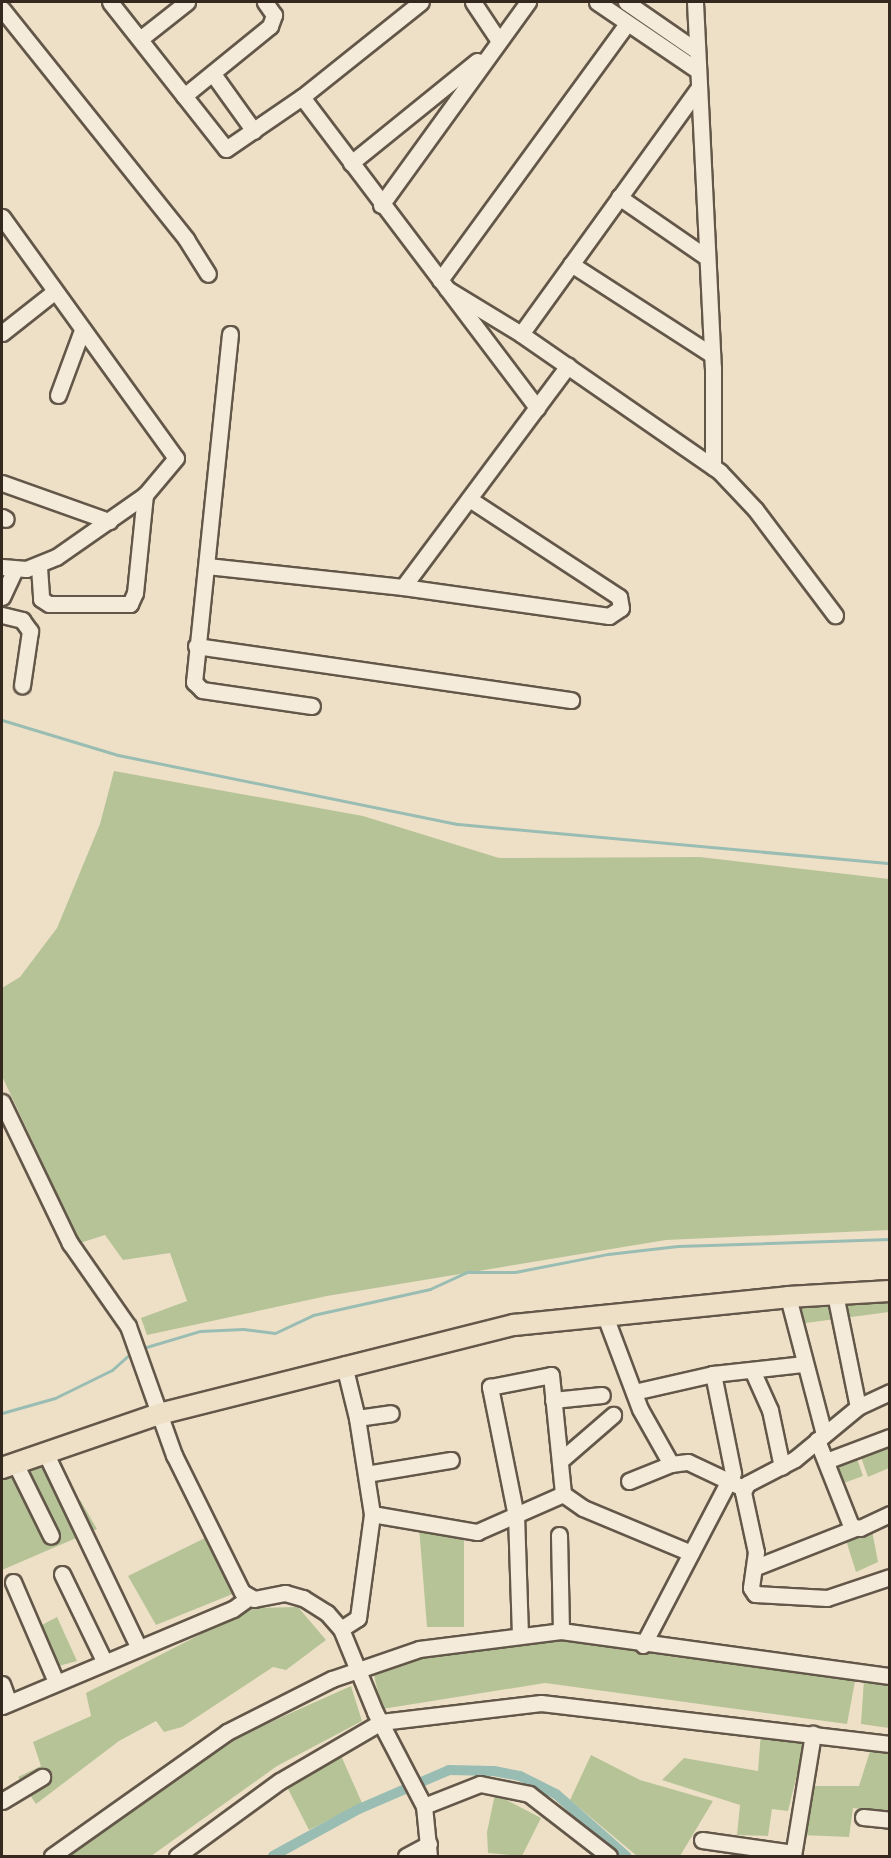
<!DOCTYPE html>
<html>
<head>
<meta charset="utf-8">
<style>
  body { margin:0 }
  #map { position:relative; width:891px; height:1858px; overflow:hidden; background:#eee0c7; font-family:"Sorts Mill Goudy",serif }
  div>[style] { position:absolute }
  .green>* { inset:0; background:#b6c397 }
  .stream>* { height:3px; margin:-1.5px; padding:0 1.5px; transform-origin:1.5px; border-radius:1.5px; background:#99bdb3 }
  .canal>* { height:10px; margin:-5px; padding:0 5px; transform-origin:5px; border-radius:5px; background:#99bdb3 }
  .roads { filter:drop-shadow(2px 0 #635749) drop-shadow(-2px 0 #635749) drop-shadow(0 2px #635749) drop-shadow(0 -2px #635749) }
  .minor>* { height:15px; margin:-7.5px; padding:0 7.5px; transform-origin:7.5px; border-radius:7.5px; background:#f4ebdb }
  .major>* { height:20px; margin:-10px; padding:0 10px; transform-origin:10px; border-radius:10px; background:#eee0c7 }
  span { translate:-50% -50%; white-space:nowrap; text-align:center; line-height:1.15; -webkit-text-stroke:5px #f4ebdb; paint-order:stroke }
  .frame { position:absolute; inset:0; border:3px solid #35291f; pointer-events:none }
</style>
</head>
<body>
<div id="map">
  <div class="green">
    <div style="clip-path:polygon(114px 771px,363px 816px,499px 858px,700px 857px,889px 879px,889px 1230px,666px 1240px,327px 1296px,147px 1335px,141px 1318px,187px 1301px,170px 1253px,123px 1260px,105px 1235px,80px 1243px,2px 1076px,2px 988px,20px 977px,57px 928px,100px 824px)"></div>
    <div style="clip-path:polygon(889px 1295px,889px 1312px,798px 1324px,796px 1302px)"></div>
    <div style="clip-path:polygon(889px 1433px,889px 1468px,868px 1477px,857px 1446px)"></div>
    <div style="clip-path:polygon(854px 1450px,863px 1476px,841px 1484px,832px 1460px)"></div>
    <div style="clip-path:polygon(46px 1461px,69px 1506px,80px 1500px,97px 1529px,2px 1570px,2px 1480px)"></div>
    <div style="clip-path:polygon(871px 1525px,878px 1562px,856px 1572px,844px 1534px)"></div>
    <div style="clip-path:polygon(419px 1527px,464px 1536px,464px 1627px,427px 1627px)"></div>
    <div style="clip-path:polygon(207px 1537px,235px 1593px,156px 1625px,128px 1576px)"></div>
    <div style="clip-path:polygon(298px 1607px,326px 1640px,286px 1670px,273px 1667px,182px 1727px,164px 1732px,156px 1721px,119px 1741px,36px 1804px,18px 1777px,41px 1766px,33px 1742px,91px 1716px,86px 1693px,252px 1608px)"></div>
    <div style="clip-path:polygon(57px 1617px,77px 1661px,55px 1667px,38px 1627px)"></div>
    <div style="clip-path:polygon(533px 1636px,674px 1657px,856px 1676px,847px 1724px,545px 1683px,382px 1709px,373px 1671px,429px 1651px)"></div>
    <div style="clip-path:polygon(864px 1679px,889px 1682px,889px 1728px,861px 1724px)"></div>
    <div style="clip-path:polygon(351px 1686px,362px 1721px,277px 1766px,151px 1856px,62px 1856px,202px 1753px)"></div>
    <div style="clip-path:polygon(761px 1732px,805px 1742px,788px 1811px,772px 1809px,768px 1836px,737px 1835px,740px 1805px,662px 1780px,684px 1758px,758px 1771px)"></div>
    <div style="clip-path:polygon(872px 1745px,889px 1747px,889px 1812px,853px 1808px,849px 1837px,800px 1835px,810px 1786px,859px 1786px)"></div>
    <div style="clip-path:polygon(339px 1751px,362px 1803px,309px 1830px,283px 1779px)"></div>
    <div style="clip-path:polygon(591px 1755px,640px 1780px,713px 1801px,680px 1856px,637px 1856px,570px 1800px)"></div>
    <div style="clip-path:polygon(495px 1794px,541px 1818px,522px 1856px,488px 1853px,487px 1832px)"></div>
  </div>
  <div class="stream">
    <div style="left:2px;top:720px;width:121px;rotate:16.8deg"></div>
    <div style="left:118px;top:755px;width:347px;rotate:11.5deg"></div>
    <div style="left:458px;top:824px;width:434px;rotate:5.2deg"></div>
    <div style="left:143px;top:1348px;width:59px;rotate:-16.6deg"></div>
    <div style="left:200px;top:1331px;width:43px;rotate:-2.7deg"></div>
    <div style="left:243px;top:1329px;width:32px;rotate:7deg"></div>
    <div style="left:275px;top:1333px;width:42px;rotate:-25.3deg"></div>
    <div style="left:313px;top:1315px;width:120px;rotate:-12.5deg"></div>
    <div style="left:430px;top:1289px;width:41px;rotate:-24.7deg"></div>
    <div style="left:467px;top:1272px;width:48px"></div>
    <div style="left:515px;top:1272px;width:95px;rotate:-11deg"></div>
    <div style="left:608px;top:1254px;width:70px;rotate:-6.5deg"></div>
    <div style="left:678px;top:1246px;width:212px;rotate:-1.9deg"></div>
    <div style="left:2px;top:1413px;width:55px;rotate:-15.8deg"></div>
    <div style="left:55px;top:1398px;width:64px;rotate:-26.2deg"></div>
    <div style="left:112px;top:1370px;width:25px;rotate:-42deg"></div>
  </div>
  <div class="canal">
    <div style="left:273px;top:1856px;width:98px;rotate:-28.7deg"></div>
    <div style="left:359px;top:1809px;width:98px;rotate:-23.4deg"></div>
    <div style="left:449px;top:1770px;width:45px;rotate:1.3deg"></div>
    <div style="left:494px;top:1771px;width:26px;rotate:11deg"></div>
    <div style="left:520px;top:1776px;width:40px;rotate:26.6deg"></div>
    <div style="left:556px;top:1794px;width:94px;rotate:41.5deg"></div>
  </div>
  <div class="roads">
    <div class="minor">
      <div style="left:110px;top:2px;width:187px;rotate:51.7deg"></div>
      <div style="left:226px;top:149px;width:92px;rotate:-34.4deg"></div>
      <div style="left:302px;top:97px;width:152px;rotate:-38.6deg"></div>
      <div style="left:473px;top:2px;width:47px;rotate:56.3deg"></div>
      <div style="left:597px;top:2px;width:121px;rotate:34.2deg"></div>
      <div style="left:626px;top:2px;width:86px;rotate:34.6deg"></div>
      <div style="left:695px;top:2px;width:366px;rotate:87.2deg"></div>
      <div style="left:713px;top:368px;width:99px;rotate:90deg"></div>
      <div style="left:2px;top:9px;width:295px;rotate:51.3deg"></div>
      <div style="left:186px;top:239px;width:41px;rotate:57.8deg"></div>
      <div style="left:140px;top:39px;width:60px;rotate:-38.2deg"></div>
      <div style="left:213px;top:74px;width:70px;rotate:54.3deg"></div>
      <div style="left:184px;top:96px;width:111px;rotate:-39.1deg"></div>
      <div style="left:270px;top:26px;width:12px;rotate:-70deg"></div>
      <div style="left:274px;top:15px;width:16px;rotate:-125deg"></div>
      <div style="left:302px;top:97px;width:390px;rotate:52.9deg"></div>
      <div style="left:351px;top:163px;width:162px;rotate:-39deg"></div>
      <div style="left:619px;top:197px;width:106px;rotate:34.6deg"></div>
      <div style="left:381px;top:205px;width:251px;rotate:-54.1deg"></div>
      <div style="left:2px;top:217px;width:297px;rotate:54.2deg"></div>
      <div style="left:176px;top:458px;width:48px;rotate:130deg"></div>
      <div style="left:145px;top:495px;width:108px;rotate:145.1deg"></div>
      <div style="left:56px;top:557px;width:32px;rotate:158deg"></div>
      <div style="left:26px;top:569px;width:24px;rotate:-175deg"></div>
      <div style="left:571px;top:264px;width:168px;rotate:32.8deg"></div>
      <div style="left:440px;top:280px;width:317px;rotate:-53.9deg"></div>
      <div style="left:447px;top:289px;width:87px;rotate:31.3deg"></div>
      <div style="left:521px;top:334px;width:242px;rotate:34.7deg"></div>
      <div style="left:720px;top:472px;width:51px;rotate:46.6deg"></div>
      <div style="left:755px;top:509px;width:133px;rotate:53deg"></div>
      <div style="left:2px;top:333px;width:66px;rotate:-38.3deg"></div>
      <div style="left:230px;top:334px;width:350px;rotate:95.9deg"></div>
      <div style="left:194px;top:682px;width:11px;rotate:45deg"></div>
      <div style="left:202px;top:690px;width:111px;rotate:8.3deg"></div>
      <div style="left:521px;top:334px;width:301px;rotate:-54.2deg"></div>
      <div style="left:58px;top:395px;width:69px;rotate:-69.7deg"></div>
      <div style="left:2px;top:483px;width:114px;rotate:19.6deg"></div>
      <div style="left:2px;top:517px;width:4px;rotate:27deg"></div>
      <div style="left:207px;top:566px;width:197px;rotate:6.1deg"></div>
      <div style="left:403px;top:587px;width:208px;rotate:8deg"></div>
      <div style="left:609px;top:616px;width:14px;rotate:-34deg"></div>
      <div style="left:621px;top:608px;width:11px;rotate:-100deg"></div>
      <div style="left:619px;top:597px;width:177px;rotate:-146.8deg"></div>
      <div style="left:39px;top:567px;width:32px;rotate:86deg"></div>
      <div style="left:41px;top:599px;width:9px;rotate:32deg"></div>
      <div style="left:49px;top:604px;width:81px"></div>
      <div style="left:130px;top:604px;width:12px;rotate:-66deg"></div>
      <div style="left:135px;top:593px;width:99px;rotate:-84.2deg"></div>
      <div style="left:403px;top:587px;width:276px;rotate:-53.3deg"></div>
      <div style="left:2px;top:597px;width:29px;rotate:-65deg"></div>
      <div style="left:2px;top:615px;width:21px;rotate:14deg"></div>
      <div style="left:22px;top:620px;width:14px;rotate:54deg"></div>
      <div style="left:30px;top:631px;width:55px;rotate:98.4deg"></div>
      <div style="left:196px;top:646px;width:379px;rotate:8.2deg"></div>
      <div style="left:2px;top:1102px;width:157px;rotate:64.3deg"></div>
      <div style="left:70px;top:1243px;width:101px;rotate:55.1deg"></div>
      <div style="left:128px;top:1326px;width:137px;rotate:70.4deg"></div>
      <div style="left:174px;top:1455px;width:153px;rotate:63.6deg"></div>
      <div style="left:242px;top:1592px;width:14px;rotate:30deg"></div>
      <div style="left:254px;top:1599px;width:32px;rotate:-11deg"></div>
      <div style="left:285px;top:1593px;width:19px;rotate:16deg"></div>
      <div style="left:303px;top:1598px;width:28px;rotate:32deg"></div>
      <div style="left:327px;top:1613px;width:21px;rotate:49deg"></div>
      <div style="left:341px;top:1629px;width:90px;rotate:67.7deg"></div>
      <div style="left:375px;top:1712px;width:106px;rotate:62.5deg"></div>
      <div style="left:424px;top:1806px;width:50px;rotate:84.3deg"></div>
      <div style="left:835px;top:1294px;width:115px;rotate:78.5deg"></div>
      <div style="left:788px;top:1297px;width:142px;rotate:75.3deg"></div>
      <div style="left:605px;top:1316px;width:99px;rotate:69.4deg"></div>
      <div style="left:640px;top:1409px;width:63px;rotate:60.6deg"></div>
      <div style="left:752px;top:1370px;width:44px;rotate:65.8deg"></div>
      <div style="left:770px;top:1410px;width:58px;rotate:78.1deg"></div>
      <div style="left:634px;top:1392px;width:81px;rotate:-12.8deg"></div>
      <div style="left:713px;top:1374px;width:92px;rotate:-6.3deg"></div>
      <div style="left:890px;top:1392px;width:35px;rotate:155deg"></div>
      <div style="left:858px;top:1407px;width:82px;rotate:140.5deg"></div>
      <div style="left:795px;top:1459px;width:54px;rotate:152.5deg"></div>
      <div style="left:747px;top:1484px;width:9px;rotate:117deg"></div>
      <div style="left:743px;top:1492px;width:61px;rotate:77.8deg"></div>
      <div style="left:756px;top:1552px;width:36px;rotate:98deg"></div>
      <div style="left:751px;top:1588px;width:7px;rotate:56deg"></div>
      <div style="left:755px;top:1594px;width:72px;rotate:3.2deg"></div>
      <div style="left:827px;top:1598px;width:66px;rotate:-18.4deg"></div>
      <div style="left:553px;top:1400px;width:49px;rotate:-5.8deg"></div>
      <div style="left:357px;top:1418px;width:34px;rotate:-8deg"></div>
      <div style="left:817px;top:1440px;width:92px;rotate:68.4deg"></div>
      <div style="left:851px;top:1526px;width:9px;rotate:13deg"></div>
      <div style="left:860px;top:1528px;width:33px;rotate:-25deg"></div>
      <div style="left:45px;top:1452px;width:215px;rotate:64.4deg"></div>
      <div style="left:561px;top:1460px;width:69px;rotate:-40.9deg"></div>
      <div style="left:826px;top:1461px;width:68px;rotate:-20.6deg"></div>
      <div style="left:15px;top:1463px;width:81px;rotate:63.7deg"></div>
      <div style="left:366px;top:1474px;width:86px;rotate:-9.4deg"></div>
      <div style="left:629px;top:1481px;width:45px;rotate:-22deg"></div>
      <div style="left:671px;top:1464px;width:17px;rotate:-7deg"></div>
      <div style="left:688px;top:1462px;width:56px;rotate:25.2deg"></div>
      <div style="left:372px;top:1514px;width:107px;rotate:9.7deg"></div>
      <div style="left:477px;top:1532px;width:94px;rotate:-23.8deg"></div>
      <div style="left:559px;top:1535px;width:96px;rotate:88.8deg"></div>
      <div style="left:756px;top:1567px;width:106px;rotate:-21.5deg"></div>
      <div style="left:62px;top:1574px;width:97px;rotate:64.2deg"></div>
      <div style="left:13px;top:1582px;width:109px;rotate:66.7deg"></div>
      <div style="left:341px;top:1629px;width:20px;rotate:-33deg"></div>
      <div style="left:358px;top:1618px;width:105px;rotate:-82.3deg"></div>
      <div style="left:372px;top:1514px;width:97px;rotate:-98.9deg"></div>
      <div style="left:357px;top:1418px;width:55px;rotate:-103.8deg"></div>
      <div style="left:520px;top:1635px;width:119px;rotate:-91.9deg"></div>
      <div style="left:516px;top:1516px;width:132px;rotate:-101.4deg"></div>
      <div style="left:490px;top:1387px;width:62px;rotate:-11.1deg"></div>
      <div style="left:551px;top:1375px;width:120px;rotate:84.2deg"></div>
      <div style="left:563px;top:1494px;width:24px;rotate:35deg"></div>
      <div style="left:583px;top:1508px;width:117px;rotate:22.6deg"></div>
      <div style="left:643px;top:1645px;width:194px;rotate:-62.4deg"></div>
      <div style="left:733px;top:1473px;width:101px;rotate:-101.4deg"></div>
      <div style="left:2px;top:1684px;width:20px;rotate:70deg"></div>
      <div style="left:2px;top:1706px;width:251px;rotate:-22.8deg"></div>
      <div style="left:233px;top:1609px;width:19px;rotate:-36deg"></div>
      <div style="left:2px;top:1801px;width:47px;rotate:-31deg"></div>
      <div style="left:424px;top:1806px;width:60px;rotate:-21.4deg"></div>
      <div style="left:480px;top:1784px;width:50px;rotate:11.5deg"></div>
      <div style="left:529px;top:1794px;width:101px;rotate:37.8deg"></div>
      <div style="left:863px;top:1817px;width:27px;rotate:6deg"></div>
      <div style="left:702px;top:1840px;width:92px;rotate:8.1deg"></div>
      <div style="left:52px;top:1856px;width:214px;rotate:-35.3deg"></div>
      <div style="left:227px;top:1732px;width:118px;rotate:-26.8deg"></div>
      <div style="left:332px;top:1679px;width:92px;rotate:-19deg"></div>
      <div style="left:419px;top:1649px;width:143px;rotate:-7.2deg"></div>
      <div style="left:561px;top:1631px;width:332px;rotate:7.8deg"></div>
      <div style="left:177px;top:1856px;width:127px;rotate:-36.1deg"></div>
      <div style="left:280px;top:1781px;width:117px;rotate:-30.3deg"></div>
      <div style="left:381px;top:1722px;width:161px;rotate:-6.8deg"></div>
      <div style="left:541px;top:1703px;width:351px;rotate:6.7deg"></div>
      <div style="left:406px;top:1856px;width:26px;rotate:-28deg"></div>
      <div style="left:793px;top:1856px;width:124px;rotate:-80.7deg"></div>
    </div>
    <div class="major">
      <div style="left:2px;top:1468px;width:166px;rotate:-19deg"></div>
      <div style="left:159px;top:1414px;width:366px;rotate:-14.1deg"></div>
      <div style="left:514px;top:1325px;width:275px;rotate:-5.8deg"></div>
      <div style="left:788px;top:1297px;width:102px;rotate:-3.4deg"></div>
    </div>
  </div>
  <div class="frame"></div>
</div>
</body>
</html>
